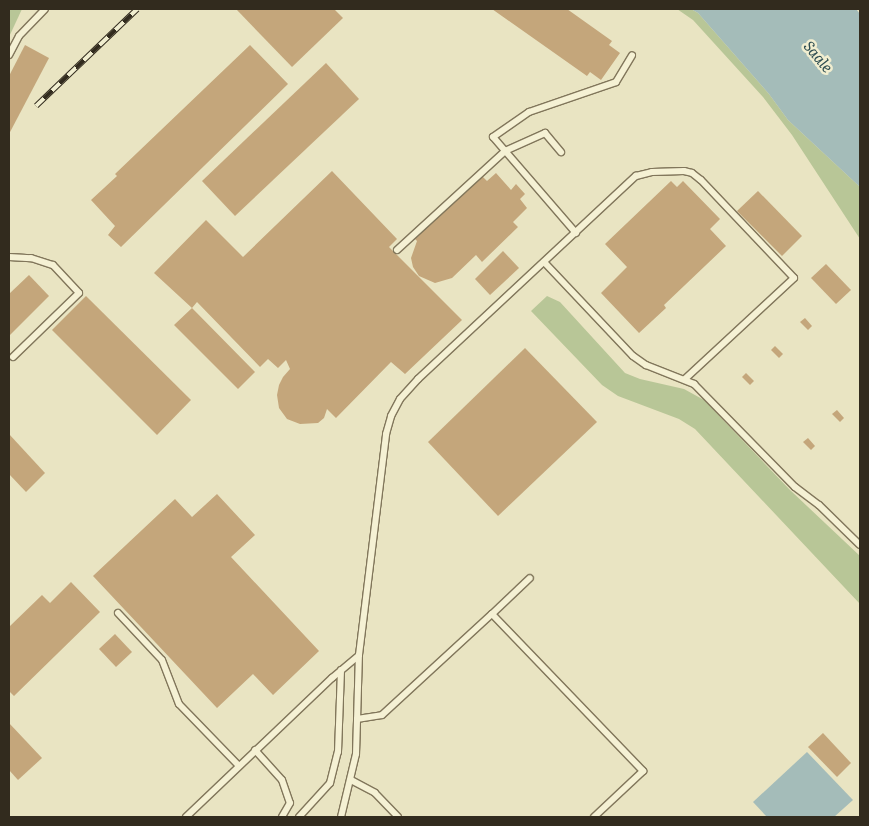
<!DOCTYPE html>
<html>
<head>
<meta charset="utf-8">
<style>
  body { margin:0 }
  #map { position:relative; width:869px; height:826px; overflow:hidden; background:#e9e4c2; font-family:Literata,serif }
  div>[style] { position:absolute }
  .green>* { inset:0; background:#b8c697 }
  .water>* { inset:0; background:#a4bcb9 }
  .building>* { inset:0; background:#c4a67b }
  .roads { filter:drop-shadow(1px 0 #81765b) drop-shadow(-1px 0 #81765b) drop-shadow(0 1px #81765b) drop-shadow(0 -1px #81765b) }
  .service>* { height:6px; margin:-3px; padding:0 3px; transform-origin:3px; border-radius:3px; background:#f5f1d4 }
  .rail>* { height:5.5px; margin-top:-2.75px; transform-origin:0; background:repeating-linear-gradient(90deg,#f1eed0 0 11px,#322b1e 0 22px); box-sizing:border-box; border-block:1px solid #322b1e }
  span { translate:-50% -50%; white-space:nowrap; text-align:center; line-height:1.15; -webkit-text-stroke:5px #f1eed0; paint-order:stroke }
  .water-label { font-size:15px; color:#2e4d51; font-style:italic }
  .frame { position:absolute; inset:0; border:10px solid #322b1e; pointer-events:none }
</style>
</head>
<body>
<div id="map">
  <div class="green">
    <div style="clip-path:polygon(9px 9px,22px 9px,9px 37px)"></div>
    <div style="clip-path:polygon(677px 9px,691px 9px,698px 13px,769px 94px,788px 120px,860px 187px,860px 239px,792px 135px,763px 97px,693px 20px)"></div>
    <div style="clip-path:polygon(547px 296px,560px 302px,625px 373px,640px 379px,684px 389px,704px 400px,790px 490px,860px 556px,860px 604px,695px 429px,679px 419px,618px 396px,602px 385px,531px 311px)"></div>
  </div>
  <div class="water">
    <div style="clip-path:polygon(691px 9px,856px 9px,860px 14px,860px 187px,788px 120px,769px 94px,698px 13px)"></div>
    <div style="clip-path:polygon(807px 752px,853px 800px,834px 817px,767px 817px,753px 802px)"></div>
  </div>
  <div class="building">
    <div style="clip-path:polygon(236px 9px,334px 9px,343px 18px,292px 67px)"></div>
    <div style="clip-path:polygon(492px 9px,567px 9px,612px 41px,609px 45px,620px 53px,601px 80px,590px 72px,587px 76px)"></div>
    <div style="clip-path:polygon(25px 45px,49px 58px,9px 134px,9px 76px)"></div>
    <div style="clip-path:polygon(250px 45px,288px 84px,121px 247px,108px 235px,115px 226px,91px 200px,117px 176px,115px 174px)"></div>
    <div style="clip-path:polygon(326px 63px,359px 99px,235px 216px,202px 181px)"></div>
    <div style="clip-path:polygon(332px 171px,397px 239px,389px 247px,462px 320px,405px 374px,391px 362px,336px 418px,327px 409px,324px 418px,318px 423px,300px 424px,287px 419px,279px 408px,277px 395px,279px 385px,283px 377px,290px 369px,286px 360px,278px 368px,268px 359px,260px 367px,197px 302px,192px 308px,255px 372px,238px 389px,174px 325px,192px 308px,154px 273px,206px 220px,243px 257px)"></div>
    <div style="clip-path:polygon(496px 173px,511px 190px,516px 184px,525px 194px,520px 199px,527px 208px,513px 222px,518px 227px,482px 262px,476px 255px,452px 278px,435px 283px,419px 276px,413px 267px,411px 258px,417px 241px,413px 237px,481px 175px,487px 181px)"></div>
    <div style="clip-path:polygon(671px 181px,677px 187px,683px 181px,720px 219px,710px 229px,726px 246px,664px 305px,666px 308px,639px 333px,601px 293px,627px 267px,605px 244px)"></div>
    <div style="clip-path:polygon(758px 191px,802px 236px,782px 256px,737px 211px)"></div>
    <div style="clip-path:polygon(503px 251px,519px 268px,490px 295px,475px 279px)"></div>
    <div style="clip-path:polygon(826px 264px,851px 290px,836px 304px,811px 278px)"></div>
    <div style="clip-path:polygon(29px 275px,49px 296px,9px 336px,9px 294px)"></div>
    <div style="clip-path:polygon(86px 296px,191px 400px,157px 435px,52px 330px)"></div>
    <div style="clip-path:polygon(805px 318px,812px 326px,808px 330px,800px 322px)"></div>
    <div style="clip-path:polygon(775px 346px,783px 354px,779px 358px,771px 350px)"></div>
    <div style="clip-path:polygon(525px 348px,597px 422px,498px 516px,428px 442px)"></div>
    <div style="clip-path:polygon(746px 373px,754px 381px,750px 385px,742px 377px)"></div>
    <div style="clip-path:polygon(837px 410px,844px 418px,840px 422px,832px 414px)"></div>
    <div style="clip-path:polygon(9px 434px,45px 473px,26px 492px,9px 474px)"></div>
    <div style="clip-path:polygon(808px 438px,815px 446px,811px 450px,803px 442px)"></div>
    <div style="clip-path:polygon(217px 494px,255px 535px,231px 557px,319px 651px,273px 695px,253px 674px,217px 708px,93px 576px,175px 499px,192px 517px)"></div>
    <div style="clip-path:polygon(71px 582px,100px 612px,14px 696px,9px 691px,9px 627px,42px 595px,50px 603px)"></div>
    <div style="clip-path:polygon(115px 634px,132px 652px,116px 667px,99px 649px)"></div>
    <div style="clip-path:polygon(9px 723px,42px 758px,18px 780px,9px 770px)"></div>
    <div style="clip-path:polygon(823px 733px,851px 763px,837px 777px,808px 747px)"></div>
  </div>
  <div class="roads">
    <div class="service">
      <div style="left:9px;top:55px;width:21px;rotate:-62deg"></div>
      <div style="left:19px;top:36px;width:37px;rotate:-46deg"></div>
      <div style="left:576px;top:233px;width:127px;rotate:-130.8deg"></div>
      <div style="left:493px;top:137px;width:44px;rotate:-34.8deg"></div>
      <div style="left:529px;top:112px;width:92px;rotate:-19deg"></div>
      <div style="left:616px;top:82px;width:31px;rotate:-59deg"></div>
      <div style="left:397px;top:250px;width:147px;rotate:-42.5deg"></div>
      <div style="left:505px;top:151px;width:44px;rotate:-24.2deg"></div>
      <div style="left:545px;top:133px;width:25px;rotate:50deg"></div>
      <div style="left:9px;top:257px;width:22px;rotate:3deg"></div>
      <div style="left:31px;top:258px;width:23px;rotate:18deg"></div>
      <div style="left:53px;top:265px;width:38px;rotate:47deg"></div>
      <div style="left:79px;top:293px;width:92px;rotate:135.9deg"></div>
      <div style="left:544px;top:262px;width:129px;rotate:46.6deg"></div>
      <div style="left:633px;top:356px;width:16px;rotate:35deg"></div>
      <div style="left:646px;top:365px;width:52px;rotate:21.6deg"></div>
      <div style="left:694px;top:384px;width:144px;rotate:45.6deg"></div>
      <div style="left:795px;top:487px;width:30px;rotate:37deg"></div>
      <div style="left:819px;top:505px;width:57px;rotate:44.3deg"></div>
      <div style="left:118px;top:613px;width:64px;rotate:46.9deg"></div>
      <div style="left:162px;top:660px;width:47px;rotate:68.9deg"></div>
      <div style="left:179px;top:704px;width:86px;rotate:45.9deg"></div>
      <div style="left:492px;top:614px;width:52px;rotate:-43.5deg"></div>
      <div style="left:357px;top:719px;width:25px;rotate:-9deg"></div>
      <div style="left:382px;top:715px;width:149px;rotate:-42.6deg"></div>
      <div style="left:492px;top:614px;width:218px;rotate:46.1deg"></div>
      <div style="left:643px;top:771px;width:67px;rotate:136.8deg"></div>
      <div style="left:255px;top:750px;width:40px;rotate:48deg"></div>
      <div style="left:282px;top:780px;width:24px;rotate:71deg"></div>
      <div style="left:290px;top:803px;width:16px;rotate:120deg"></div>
      <div style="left:351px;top:780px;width:27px;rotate:28deg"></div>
      <div style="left:375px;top:793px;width:33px;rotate:46deg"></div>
      <div style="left:186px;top:817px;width:202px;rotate:-43.6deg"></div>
      <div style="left:332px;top:678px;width:35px;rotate:-40deg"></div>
      <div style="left:299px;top:817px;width:46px;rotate:-47.6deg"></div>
      <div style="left:330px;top:783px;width:32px;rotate:-76deg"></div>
      <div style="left:338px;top:752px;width:82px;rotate:-87.9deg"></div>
      <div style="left:341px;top:817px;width:65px;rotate:-76.6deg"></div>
      <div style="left:356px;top:754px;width:99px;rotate:-88.3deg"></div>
      <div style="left:359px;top:655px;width:223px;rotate:-83deg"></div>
      <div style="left:386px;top:434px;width:19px;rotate:-74deg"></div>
      <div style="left:391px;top:416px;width:19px;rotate:-62deg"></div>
      <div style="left:400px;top:399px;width:27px;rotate:-48deg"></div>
      <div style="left:418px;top:379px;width:298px;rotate:-43deg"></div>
      <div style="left:636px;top:176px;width:16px;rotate:-14deg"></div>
      <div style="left:652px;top:172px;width:32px;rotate:-2deg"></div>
      <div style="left:684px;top:171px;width:8px;rotate:14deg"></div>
      <div style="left:692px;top:173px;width:11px;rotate:38deg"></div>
      <div style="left:701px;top:180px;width:135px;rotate:46.5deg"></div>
      <div style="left:794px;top:278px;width:149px;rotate:137.2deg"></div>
    </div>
  </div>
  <div class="rail">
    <div style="left:36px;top:106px;width:140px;rotate:-43.8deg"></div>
  </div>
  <div class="water-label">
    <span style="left:819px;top:56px;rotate:50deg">Saale</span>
  </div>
  <div class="frame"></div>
</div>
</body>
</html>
